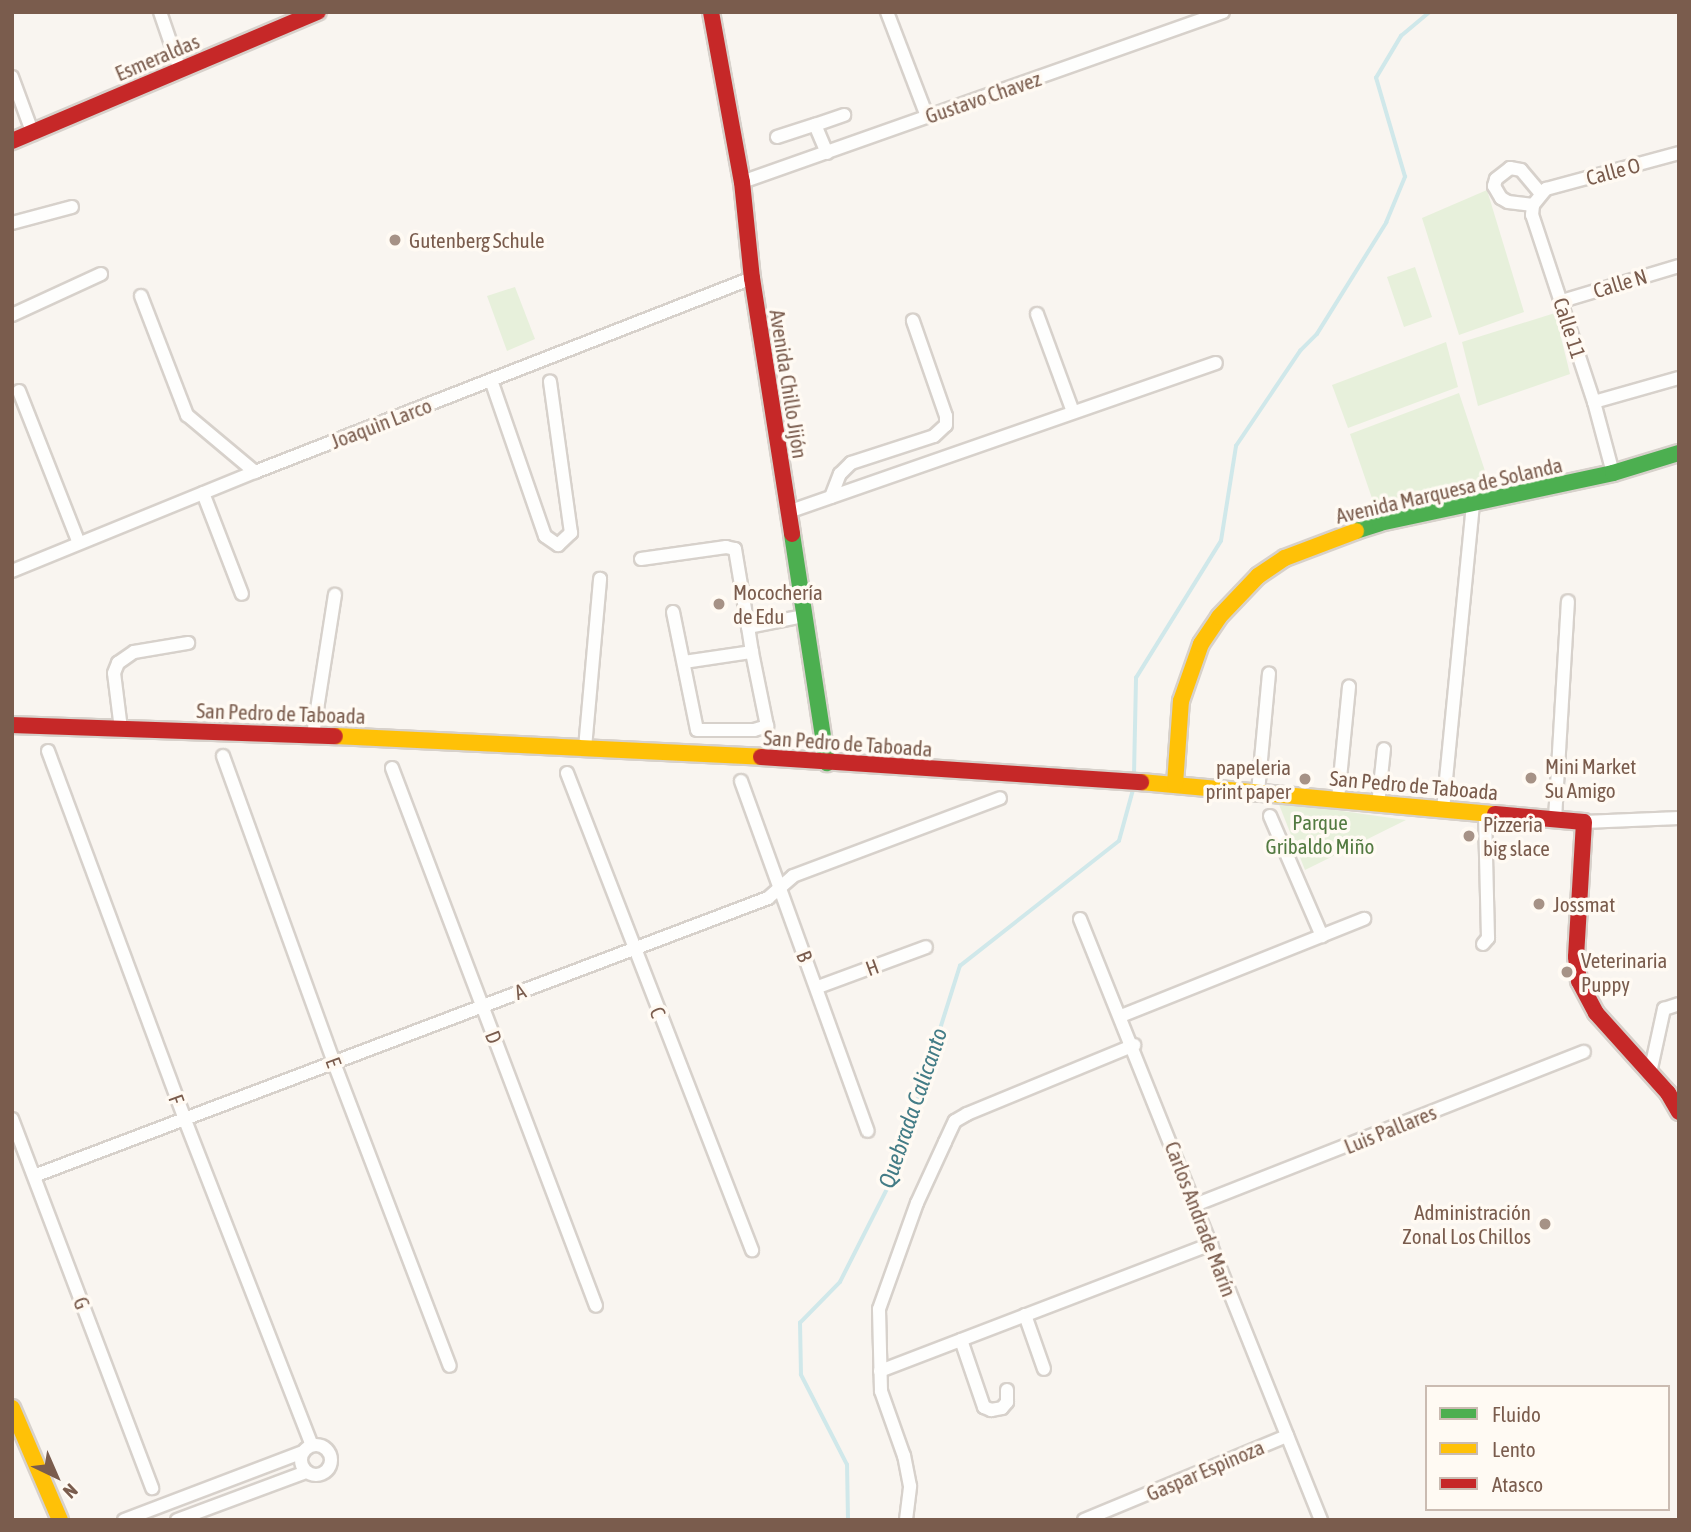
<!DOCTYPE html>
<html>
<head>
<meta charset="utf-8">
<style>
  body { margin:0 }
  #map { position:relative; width:1691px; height:1532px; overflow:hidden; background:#f9f5f0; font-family:"Asap Condensed",sans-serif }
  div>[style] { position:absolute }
  .green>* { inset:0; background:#e7f0db }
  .stream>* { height:3.5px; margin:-1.75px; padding:0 1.75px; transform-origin:1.75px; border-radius:1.75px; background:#d0e8ea }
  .roads { filter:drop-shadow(2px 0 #d7d1cb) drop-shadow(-2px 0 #d7d1cb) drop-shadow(0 2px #d7d1cb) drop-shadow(0 -2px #d7d1cb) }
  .street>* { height:12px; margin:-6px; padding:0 6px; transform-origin:6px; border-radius:6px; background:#fefefd }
  .street>.ring { margin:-6px; padding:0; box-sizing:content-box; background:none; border:12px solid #fefefd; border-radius:50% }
  .fast>* { height:16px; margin:-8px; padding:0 8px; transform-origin:8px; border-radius:8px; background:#4caf50 }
  .slow>* { height:16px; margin:-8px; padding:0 8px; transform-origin:8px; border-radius:8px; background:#ffc107 }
  .jam>* { height:16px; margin:-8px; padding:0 8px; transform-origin:8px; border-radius:8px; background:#c62828 }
  .dots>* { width:19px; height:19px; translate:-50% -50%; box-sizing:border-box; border:4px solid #fffaf3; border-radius:50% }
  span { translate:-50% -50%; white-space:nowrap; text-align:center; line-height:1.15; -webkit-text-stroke:7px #fffaf3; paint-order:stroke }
  .street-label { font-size:21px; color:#7a5c4d }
  .poi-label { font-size:21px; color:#7a5c4d }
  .left { translate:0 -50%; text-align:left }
  .right { translate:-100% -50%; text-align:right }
  .park-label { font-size:21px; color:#537a41 }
  .water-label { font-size:23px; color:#437c86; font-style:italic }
  .frame { position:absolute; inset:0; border:14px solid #7a5c4d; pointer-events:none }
  .legend { position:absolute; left:1425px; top:1385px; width:245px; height:126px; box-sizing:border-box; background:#fffaf3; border:2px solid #cabbb1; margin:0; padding:9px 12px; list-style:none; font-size:21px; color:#7a5c4d }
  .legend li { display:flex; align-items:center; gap:14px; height:35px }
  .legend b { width:35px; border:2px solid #cabbb1 }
  .north { position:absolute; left:21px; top:1441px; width:70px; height:70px; -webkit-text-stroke:5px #fffaf3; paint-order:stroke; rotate:136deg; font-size:19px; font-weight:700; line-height:28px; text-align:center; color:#7a5c4d }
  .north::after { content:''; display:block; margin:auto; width:24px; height:32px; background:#7a5c4d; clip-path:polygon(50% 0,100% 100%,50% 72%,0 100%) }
</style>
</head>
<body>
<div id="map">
  <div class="green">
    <div style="clip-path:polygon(1487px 190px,1524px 312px,1459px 335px,1422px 218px)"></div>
    <div style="clip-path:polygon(1415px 267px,1432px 317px,1404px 327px,1387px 277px)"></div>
    <div style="clip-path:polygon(515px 287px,535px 339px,507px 351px,487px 296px)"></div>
    <div style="clip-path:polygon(1555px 313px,1570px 374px,1478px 406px,1462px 342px)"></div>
    <div style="clip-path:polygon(1446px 342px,1458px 387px,1348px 428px,1332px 385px)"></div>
    <div style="clip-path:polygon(1459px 393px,1488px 480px,1376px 510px,1350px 434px)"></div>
    <div style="clip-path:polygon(1278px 802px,1406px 820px,1305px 870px)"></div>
  </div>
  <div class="stream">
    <div style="left:1134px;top:775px;width:97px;rotate:-88.8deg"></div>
    <div style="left:1136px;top:678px;width:161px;rotate:-58.2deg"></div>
    <div style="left:1221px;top:541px;width:96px;rotate:-81deg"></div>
    <div style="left:1236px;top:446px;width:115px;rotate:-56deg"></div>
    <div style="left:1300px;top:351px;width:24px;rotate:-45deg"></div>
    <div style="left:1317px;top:334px;width:131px;rotate:-58.1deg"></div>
    <div style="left:1386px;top:223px;width:50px;rotate:-67.6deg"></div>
    <div style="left:1405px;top:177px;width:103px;rotate:-106.3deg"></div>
    <div style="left:1376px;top:78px;width:49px;rotate:-59.2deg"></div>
    <div style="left:1401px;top:36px;width:38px;rotate:-40deg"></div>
    <div style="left:848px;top:1520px;width:55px;rotate:-91deg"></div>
    <div style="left:847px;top:1465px;width:101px;rotate:-117.1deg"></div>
    <div style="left:801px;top:1375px;width:52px;rotate:-91.1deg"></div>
    <div style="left:800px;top:1323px;width:57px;rotate:-45.7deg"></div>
    <div style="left:840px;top:1282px;width:120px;rotate:-63.2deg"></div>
    <div style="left:894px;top:1175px;width:219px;rotate:-72.5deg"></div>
    <div style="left:960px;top:966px;width:202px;rotate:-38.2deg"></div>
    <div style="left:1119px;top:841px;width:57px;rotate:-74.7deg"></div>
  </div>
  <div class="roads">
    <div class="street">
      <div style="left:160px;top:12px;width:61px;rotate:71deg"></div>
      <div style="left:887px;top:12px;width:111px;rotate:69deg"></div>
      <div style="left:12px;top:77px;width:61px;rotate:69.8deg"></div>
      <div style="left:777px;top:137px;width:40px;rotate:-18deg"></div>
      <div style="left:827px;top:153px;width:30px;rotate:-113deg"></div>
      <div style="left:815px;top:125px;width:31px;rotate:-19deg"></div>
      <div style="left:742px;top:182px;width:510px;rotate:-19.46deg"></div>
      <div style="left:1533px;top:205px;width:25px;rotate:-173deg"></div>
      <div style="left:1508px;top:202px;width:8px;rotate:-150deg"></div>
      <div style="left:1501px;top:198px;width:14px;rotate:-120deg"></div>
      <div style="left:1494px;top:186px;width:7px;rotate:-74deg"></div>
      <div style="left:1496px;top:179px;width:18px;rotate:-38deg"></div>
      <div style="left:1510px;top:168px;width:11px;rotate:10deg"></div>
      <div style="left:1521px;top:170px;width:30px;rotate:50deg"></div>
      <div style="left:12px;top:223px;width:62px;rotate:-14.9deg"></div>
      <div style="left:141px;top:296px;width:128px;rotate:68.9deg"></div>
      <div style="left:187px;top:415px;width:89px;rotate:40deg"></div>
      <div style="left:1562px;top:301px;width:122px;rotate:-16.7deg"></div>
      <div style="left:1037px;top:314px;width:104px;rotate:69.8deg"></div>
      <div style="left:12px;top:315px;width:98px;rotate:-24.7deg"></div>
      <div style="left:491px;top:380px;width:165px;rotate:70.9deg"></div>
      <div style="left:545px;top:536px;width:16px;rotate:35deg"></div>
      <div style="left:558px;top:545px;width:18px;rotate:-43deg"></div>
      <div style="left:571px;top:533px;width:153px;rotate:-97.9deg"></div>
      <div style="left:19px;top:391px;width:163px;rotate:68.5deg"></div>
      <div style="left:1594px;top:402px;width:88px;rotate:-15.8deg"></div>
      <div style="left:1613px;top:473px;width:73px;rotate:-105deg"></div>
      <div style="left:1594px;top:402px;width:197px;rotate:-108.3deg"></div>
      <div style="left:1532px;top:215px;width:10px;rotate:-84deg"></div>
      <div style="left:1533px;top:205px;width:21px;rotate:-51deg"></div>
      <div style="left:1546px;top:189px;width:138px;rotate:-15.1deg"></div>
      <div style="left:203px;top:493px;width:108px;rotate:68.9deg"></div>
      <div style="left:831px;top:497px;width:25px;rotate:-69deg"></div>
      <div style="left:840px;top:474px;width:16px;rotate:-45deg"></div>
      <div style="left:851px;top:463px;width:87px;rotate:-18deg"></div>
      <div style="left:934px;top:436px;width:16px;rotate:-43deg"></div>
      <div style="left:946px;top:425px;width:9px;rotate:-90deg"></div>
      <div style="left:946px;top:416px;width:101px;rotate:-109.2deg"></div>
      <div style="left:788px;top:512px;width:453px;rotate:-19.2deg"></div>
      <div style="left:641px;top:559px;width:86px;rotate:-8deg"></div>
      <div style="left:726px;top:547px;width:9px;rotate:13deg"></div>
      <div style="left:735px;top:549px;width:79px;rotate:80.5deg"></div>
      <div style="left:12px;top:571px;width:262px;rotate:-22.2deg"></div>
      <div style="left:255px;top:472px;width:534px;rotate:-21.32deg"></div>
      <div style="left:673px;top:612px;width:120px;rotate:78.5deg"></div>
      <div style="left:697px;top:730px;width:57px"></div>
      <div style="left:754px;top:730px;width:14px;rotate:-17deg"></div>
      <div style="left:767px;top:726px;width:76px;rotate:-101.5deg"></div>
      <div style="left:684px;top:662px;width:69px;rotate:-8.4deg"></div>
      <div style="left:752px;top:652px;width:25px;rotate:-99deg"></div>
      <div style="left:748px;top:627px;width:56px;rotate:-11.3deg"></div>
      <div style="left:121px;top:729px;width:56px;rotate:-97.1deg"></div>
      <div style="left:114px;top:673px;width:11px;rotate:-68deg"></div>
      <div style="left:118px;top:663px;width:19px;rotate:-35deg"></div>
      <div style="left:134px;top:652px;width:55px;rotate:-9.5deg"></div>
      <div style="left:313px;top:735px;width:142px;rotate:-81.1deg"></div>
      <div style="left:585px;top:748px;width:170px;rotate:-84.9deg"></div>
      <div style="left:48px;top:751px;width:394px;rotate:69.6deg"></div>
      <div style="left:185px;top:1120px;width:349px;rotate:68.7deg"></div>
      <div style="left:223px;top:756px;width:326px;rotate:70.1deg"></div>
      <div style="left:334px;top:1063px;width:324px;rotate:69.1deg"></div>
      <div style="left:392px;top:768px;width:575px;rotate:69.23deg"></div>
      <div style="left:567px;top:773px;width:512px;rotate:68.8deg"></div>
      <div style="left:741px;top:781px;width:372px;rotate:70.1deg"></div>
      <div style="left:1258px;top:792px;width:119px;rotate:-84.7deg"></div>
      <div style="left:1338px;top:799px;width:113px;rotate:-84.4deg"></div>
      <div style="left:1378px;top:805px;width:56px;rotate:-83.9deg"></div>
      <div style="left:1443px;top:810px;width:307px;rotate:-84.4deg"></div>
      <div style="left:1270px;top:816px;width:131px;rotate:66.6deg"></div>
      <div style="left:1555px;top:819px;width:218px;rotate:-86.6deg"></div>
      <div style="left:1584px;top:822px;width:95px;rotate:-2.4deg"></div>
      <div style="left:1080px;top:919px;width:648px;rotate:68.15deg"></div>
      <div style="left:1483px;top:944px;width:8px;rotate:-50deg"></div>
      <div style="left:1488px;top:938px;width:126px;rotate:-91.4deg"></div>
      <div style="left:818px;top:987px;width:115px;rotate:-20.3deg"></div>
      <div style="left:1121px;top:1016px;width:262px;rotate:-21.8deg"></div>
      <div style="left:1650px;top:1073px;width:66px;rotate:-77.7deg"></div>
      <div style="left:1664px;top:1009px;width:16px;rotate:-18deg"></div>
      <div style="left:12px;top:1119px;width:395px;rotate:69.2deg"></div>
      <div style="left:34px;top:1176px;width:785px;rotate:-20.74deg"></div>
      <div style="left:768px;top:898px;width:33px;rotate:-41deg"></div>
      <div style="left:793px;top:876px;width:221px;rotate:-20.6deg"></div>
      <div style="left:1195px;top:1205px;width:418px;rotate:-21.5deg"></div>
      <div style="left:1025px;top:1315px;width:57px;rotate:70.6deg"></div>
      <div style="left:961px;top:1340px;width:71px;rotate:71.1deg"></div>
      <div style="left:984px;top:1407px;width:8px;rotate:23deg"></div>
      <div style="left:991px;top:1410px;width:11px;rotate:-10deg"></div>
      <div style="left:1002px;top:1408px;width:8px;rotate:-50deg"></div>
      <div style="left:1007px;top:1402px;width:12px;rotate:-90deg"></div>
      <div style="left:880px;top:1371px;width:355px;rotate:-21deg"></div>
      <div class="ring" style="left:301px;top:1445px;width:18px;height:18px"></div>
      <div style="left:124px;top:1520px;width:191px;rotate:-20.8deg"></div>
      <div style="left:177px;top:1520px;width:138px;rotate:-20.4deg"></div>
      <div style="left:906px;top:1520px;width:34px;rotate:-83deg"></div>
      <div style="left:910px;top:1486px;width:31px;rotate:-101deg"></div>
      <div style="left:904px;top:1456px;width:69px;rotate:-109.5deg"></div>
      <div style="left:881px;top:1391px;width:82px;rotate:-91.4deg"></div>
      <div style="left:879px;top:1309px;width:113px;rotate:-70.3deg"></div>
      <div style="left:917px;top:1203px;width:67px;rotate:-65.3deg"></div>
      <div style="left:945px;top:1142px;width:23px;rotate:-65deg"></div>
      <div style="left:955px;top:1121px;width:14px;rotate:-30deg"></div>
      <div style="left:967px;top:1114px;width:181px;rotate:-22.4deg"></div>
      <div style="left:1084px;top:1520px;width:220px;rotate:-22.5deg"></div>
    </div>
    <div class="fast">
      <div style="left:1356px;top:531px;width:25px;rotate:-18deg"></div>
      <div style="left:1380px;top:523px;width:238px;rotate:-12.1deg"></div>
      <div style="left:1613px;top:473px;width:69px;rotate:-16.9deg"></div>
      <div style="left:792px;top:534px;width:232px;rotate:81.3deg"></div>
    </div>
    <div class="slow">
      <div style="left:335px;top:736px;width:427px;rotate:2.8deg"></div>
      <div style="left:1141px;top:782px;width:355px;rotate:5.2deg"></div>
      <div style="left:1175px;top:784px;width:83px;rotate:-85.9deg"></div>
      <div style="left:1181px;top:701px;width:60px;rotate:-70.7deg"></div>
      <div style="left:1201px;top:644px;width:32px;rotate:-56deg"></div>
      <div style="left:1219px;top:617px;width:57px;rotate:-46.4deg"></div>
      <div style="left:1258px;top:576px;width:32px;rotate:-34deg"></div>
      <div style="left:1285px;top:558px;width:76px;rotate:-20.8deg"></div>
      <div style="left:12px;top:1408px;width:122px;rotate:66.8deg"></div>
    </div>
    <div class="jam">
      <div style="left:711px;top:12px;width:173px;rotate:79.7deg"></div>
      <div style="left:742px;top:182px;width:97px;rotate:84.1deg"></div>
      <div style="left:752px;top:278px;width:259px;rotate:81.1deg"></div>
      <div style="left:12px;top:141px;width:332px;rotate:-22.9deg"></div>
      <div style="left:12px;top:725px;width:323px;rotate:2deg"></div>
      <div style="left:761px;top:757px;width:381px;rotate:3.8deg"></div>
      <div style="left:1495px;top:814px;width:89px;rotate:5.1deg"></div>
      <div style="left:1584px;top:822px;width:135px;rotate:93.4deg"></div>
      <div style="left:1576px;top:957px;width:24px;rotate:83deg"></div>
      <div style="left:1579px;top:981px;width:36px;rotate:62deg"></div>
      <div style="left:1596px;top:1013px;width:108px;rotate:48deg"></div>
      <div style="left:1668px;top:1093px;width:22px;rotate:60deg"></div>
    </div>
  </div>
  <div class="dots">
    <div style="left:395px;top:240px;background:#a69286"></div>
    <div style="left:719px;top:604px;background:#a69286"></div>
    <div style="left:1531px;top:778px;background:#a69286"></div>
    <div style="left:1305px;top:779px;background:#a69286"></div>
    <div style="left:1469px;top:836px;background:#a69286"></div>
    <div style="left:1539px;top:904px;background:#a69286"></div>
    <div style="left:1567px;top:972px;background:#a69286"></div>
    <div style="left:1545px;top:1224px;background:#a69286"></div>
  </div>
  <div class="street-label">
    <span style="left:157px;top:57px;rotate:-23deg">Esmeraldas</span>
    <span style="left:983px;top:97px;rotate:-19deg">Gustavo Chavez</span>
    <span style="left:1613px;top:171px;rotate:-15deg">Calle O</span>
    <span style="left:1620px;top:283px;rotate:-17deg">Calle N</span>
    <span style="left:1570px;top:328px;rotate:72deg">Calle 11</span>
    <span style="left:789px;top:384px;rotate:81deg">Avenida Chillo Jijón</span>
    <span style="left:381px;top:423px;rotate:-21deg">Joaquìn Larco</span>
    <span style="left:1449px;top:490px;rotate:-13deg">Avenida Marquesa de Solanda</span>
    <span style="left:281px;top:713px;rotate:2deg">San Pedro de Taboada</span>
    <span style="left:848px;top:743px;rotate:4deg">San Pedro de Taboada</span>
    <span style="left:1414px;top:785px;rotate:5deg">San Pedro de Taboada</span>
    <span style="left:805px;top:956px;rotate:69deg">B</span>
    <span style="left:872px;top:967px;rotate:-20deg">H</span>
    <span style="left:520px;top:991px;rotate:-20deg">A</span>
    <span style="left:658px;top:1012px;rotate:69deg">C</span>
    <span style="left:494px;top:1037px;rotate:69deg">D</span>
    <span style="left:334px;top:1062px;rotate:70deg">E</span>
    <span style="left:177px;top:1099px;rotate:70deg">F</span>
    <span style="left:1390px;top:1129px;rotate:-22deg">Luis Pallares</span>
    <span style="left:1201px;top:1219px;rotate:69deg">Carlos Andrade Marín</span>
    <span style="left:82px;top:1303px;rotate:69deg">G</span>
    <span style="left:1205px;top:1470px;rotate:-23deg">Gaspar Espinoza</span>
  </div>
  <div class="poi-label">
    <span class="left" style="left:409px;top:240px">Gutenberg Schule</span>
    <span class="left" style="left:733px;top:604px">Mocochería<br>de Edu</span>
    <span class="left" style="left:1545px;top:778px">Mini Market<br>Su Amigo</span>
    <span class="right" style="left:1291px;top:779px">papeleria<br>print paper</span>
    <span class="left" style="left:1483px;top:836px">Pizzeria<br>big slace</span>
    <span class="left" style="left:1553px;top:904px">Jossmat</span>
    <span class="left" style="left:1581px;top:972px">Veterinaria<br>Puppy</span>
    <span class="right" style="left:1531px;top:1224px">Administración<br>Zonal Los Chillos</span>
  </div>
  <div class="park-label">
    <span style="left:1320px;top:834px">Parque<br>Gribaldo Miño</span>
  </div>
  <div class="water-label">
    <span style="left:913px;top:1108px;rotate:-71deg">Quebrada Calicanto</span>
  </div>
  <div class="frame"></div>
  <ul class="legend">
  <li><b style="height:9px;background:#4caf50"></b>Fluido</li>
  <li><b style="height:9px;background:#ffc107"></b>Lento</li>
  <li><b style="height:9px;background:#c62828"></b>Atasco</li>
  </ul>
  <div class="north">N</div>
</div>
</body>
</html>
